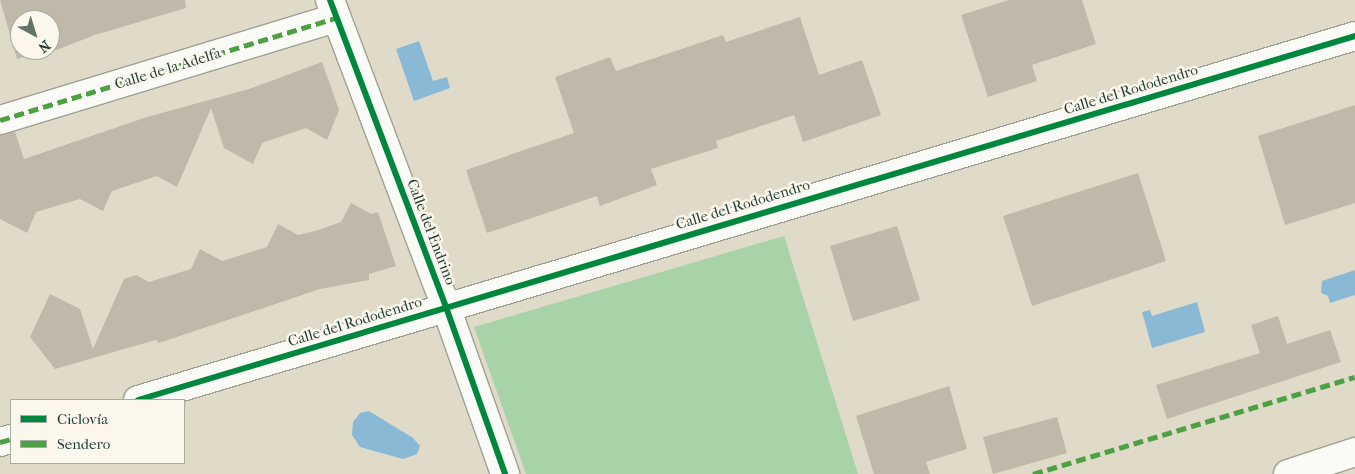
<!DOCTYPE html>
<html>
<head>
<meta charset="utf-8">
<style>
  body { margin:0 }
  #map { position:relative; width:1355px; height:474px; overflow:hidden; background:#dfdbc8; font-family:"IM FELL French Canon",serif }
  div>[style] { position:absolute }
  .green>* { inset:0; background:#a8d3a8 }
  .water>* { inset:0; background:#8ab9d5 }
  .building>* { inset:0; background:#c0b9a9 }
  .roads { filter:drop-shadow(1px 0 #9fa094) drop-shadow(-1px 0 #9fa094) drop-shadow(0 1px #9fa094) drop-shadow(0 -1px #9fa094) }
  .street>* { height:28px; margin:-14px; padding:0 14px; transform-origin:14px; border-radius:14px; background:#fafaf7 }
  .highway>* { height:28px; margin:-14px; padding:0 14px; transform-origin:14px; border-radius:14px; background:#fafaf7 }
  .quiet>* { height:5px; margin-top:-2.5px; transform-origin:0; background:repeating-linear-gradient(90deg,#4da043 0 10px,transparent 0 15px) }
  .cycleway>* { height:6px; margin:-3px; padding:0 3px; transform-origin:3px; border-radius:3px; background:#00873e }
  span { translate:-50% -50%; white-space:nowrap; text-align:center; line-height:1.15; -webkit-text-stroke:5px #fbf7ec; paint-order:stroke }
  .street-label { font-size:15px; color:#1f3d34 }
  .legend { position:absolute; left:10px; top:399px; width:175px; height:65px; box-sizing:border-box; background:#fbf7ec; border:1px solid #a3ada2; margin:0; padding:6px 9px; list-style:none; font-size:15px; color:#1f3d34 }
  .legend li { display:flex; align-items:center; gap:10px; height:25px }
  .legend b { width:25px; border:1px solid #a3ada2 }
  .north { position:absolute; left:10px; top:10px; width:50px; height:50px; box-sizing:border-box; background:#fbf7ec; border:1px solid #a3ada2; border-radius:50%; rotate:141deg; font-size:14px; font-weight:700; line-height:20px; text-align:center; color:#1f3d34 }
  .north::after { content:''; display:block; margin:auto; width:18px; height:22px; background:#627468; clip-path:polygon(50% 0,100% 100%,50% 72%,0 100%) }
</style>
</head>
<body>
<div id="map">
  <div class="green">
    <div style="clip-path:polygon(784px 236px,858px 474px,526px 474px,474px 327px)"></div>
  </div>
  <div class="water">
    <div style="clip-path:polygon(419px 41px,433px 81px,447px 77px,450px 88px,414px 101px,396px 49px)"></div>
    <div style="clip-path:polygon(1355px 270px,1355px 295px,1330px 303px,1328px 296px,1321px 293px,1322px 281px)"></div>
    <div style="clip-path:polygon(1197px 302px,1205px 332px,1152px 348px,1142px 312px,1150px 310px,1152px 316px)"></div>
    <div style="clip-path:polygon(369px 411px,413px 438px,420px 446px,417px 454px,403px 459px,360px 447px,352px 435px,353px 422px,360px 413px)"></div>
  </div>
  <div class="building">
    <div style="clip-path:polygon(evenodd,0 0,185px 0,186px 8px,95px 35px,46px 54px,42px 51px,17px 59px,0 0,20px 20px,50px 20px,50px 50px,20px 50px,20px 20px)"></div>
    <div style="clip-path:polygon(1009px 0,1082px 0,1096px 44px,1032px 65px,1037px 81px,988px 97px,961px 15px)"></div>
    <div style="clip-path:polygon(800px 17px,819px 75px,862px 60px,881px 115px,803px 142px,794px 115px,716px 141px,718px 148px,651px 169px,657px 185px,600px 206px,597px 196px,487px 233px,466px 170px,574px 133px,555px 77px,610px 57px,616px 71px,723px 35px,726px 42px)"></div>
    <div style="clip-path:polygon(322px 62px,339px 110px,327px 140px,306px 128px,262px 143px,253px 164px,224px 148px,211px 108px,177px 187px,157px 176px,112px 191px,103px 211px,80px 199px,36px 212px,27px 233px,0 219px,0 135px,15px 132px,24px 159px,147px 117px,249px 89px)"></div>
    <div style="clip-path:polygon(1355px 105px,1355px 203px,1285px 225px,1258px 136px)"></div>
    <div style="clip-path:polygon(1138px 173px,1166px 261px,1032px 306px,1003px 216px)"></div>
    <div style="clip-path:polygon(351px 203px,371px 214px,378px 212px,396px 266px,369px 274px,369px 280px,320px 289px,159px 343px,156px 340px,131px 347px,55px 369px,30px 337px,50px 294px,80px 309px,93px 349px,124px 279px,136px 275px,149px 282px,191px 269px,200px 249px,222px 261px,267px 247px,278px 224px,298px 235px,315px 231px,341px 222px)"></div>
    <div style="clip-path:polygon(897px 226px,920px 300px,853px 321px,830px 246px)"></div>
    <div style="clip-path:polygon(1278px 316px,1287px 344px,1330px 330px,1341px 362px,1167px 419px,1156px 385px,1260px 353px,1251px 325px)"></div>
    <div style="clip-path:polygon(949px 386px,967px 449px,926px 462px,930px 474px,874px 474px,856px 416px)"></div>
    <div style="clip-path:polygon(1057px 417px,1067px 453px,993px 474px,983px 437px)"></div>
  </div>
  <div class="roads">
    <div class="street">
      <div style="left:330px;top:0;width:328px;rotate:69.3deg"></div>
      <div style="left:446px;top:307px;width:177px;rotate:70.5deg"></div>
      <div style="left:0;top:120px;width:351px;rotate:-16.9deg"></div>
      <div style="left:138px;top:400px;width:1270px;rotate:-16.65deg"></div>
      <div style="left:0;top:442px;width:11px;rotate:-15deg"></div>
    </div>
    <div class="highway">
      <div style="left:1288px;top:474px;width:71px;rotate:-18.2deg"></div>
    </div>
  </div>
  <div class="quiet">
    <div style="left:0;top:120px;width:351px;rotate:-16.9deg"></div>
    <div style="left:0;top:442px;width:11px;rotate:-15deg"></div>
    <div style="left:1033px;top:474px;width:336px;rotate:-16.8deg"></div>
  </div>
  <div class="cycleway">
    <div style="left:330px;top:0;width:328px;rotate:69.3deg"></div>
    <div style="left:446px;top:307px;width:177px;rotate:70.5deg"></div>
    <div style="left:138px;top:400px;width:1270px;rotate:-16.65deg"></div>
  </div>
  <div class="street-label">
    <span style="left:168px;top:69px;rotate:-17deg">Calle de la Adelfa</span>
    <span style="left:1131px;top:90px;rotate:-17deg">Calle del Rododendro</span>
    <span style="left:743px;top:205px;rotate:-17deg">Calle del Rododendro</span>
    <span style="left:431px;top:232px;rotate:69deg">Calle del Endrino</span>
    <span style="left:355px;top:322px;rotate:-17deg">Calle del Rododendro</span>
  </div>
  <ul class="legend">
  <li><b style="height:6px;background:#00873e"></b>Ciclovía</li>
  <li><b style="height:6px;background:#4da043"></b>Sendero</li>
  </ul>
  <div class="north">N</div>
</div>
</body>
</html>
